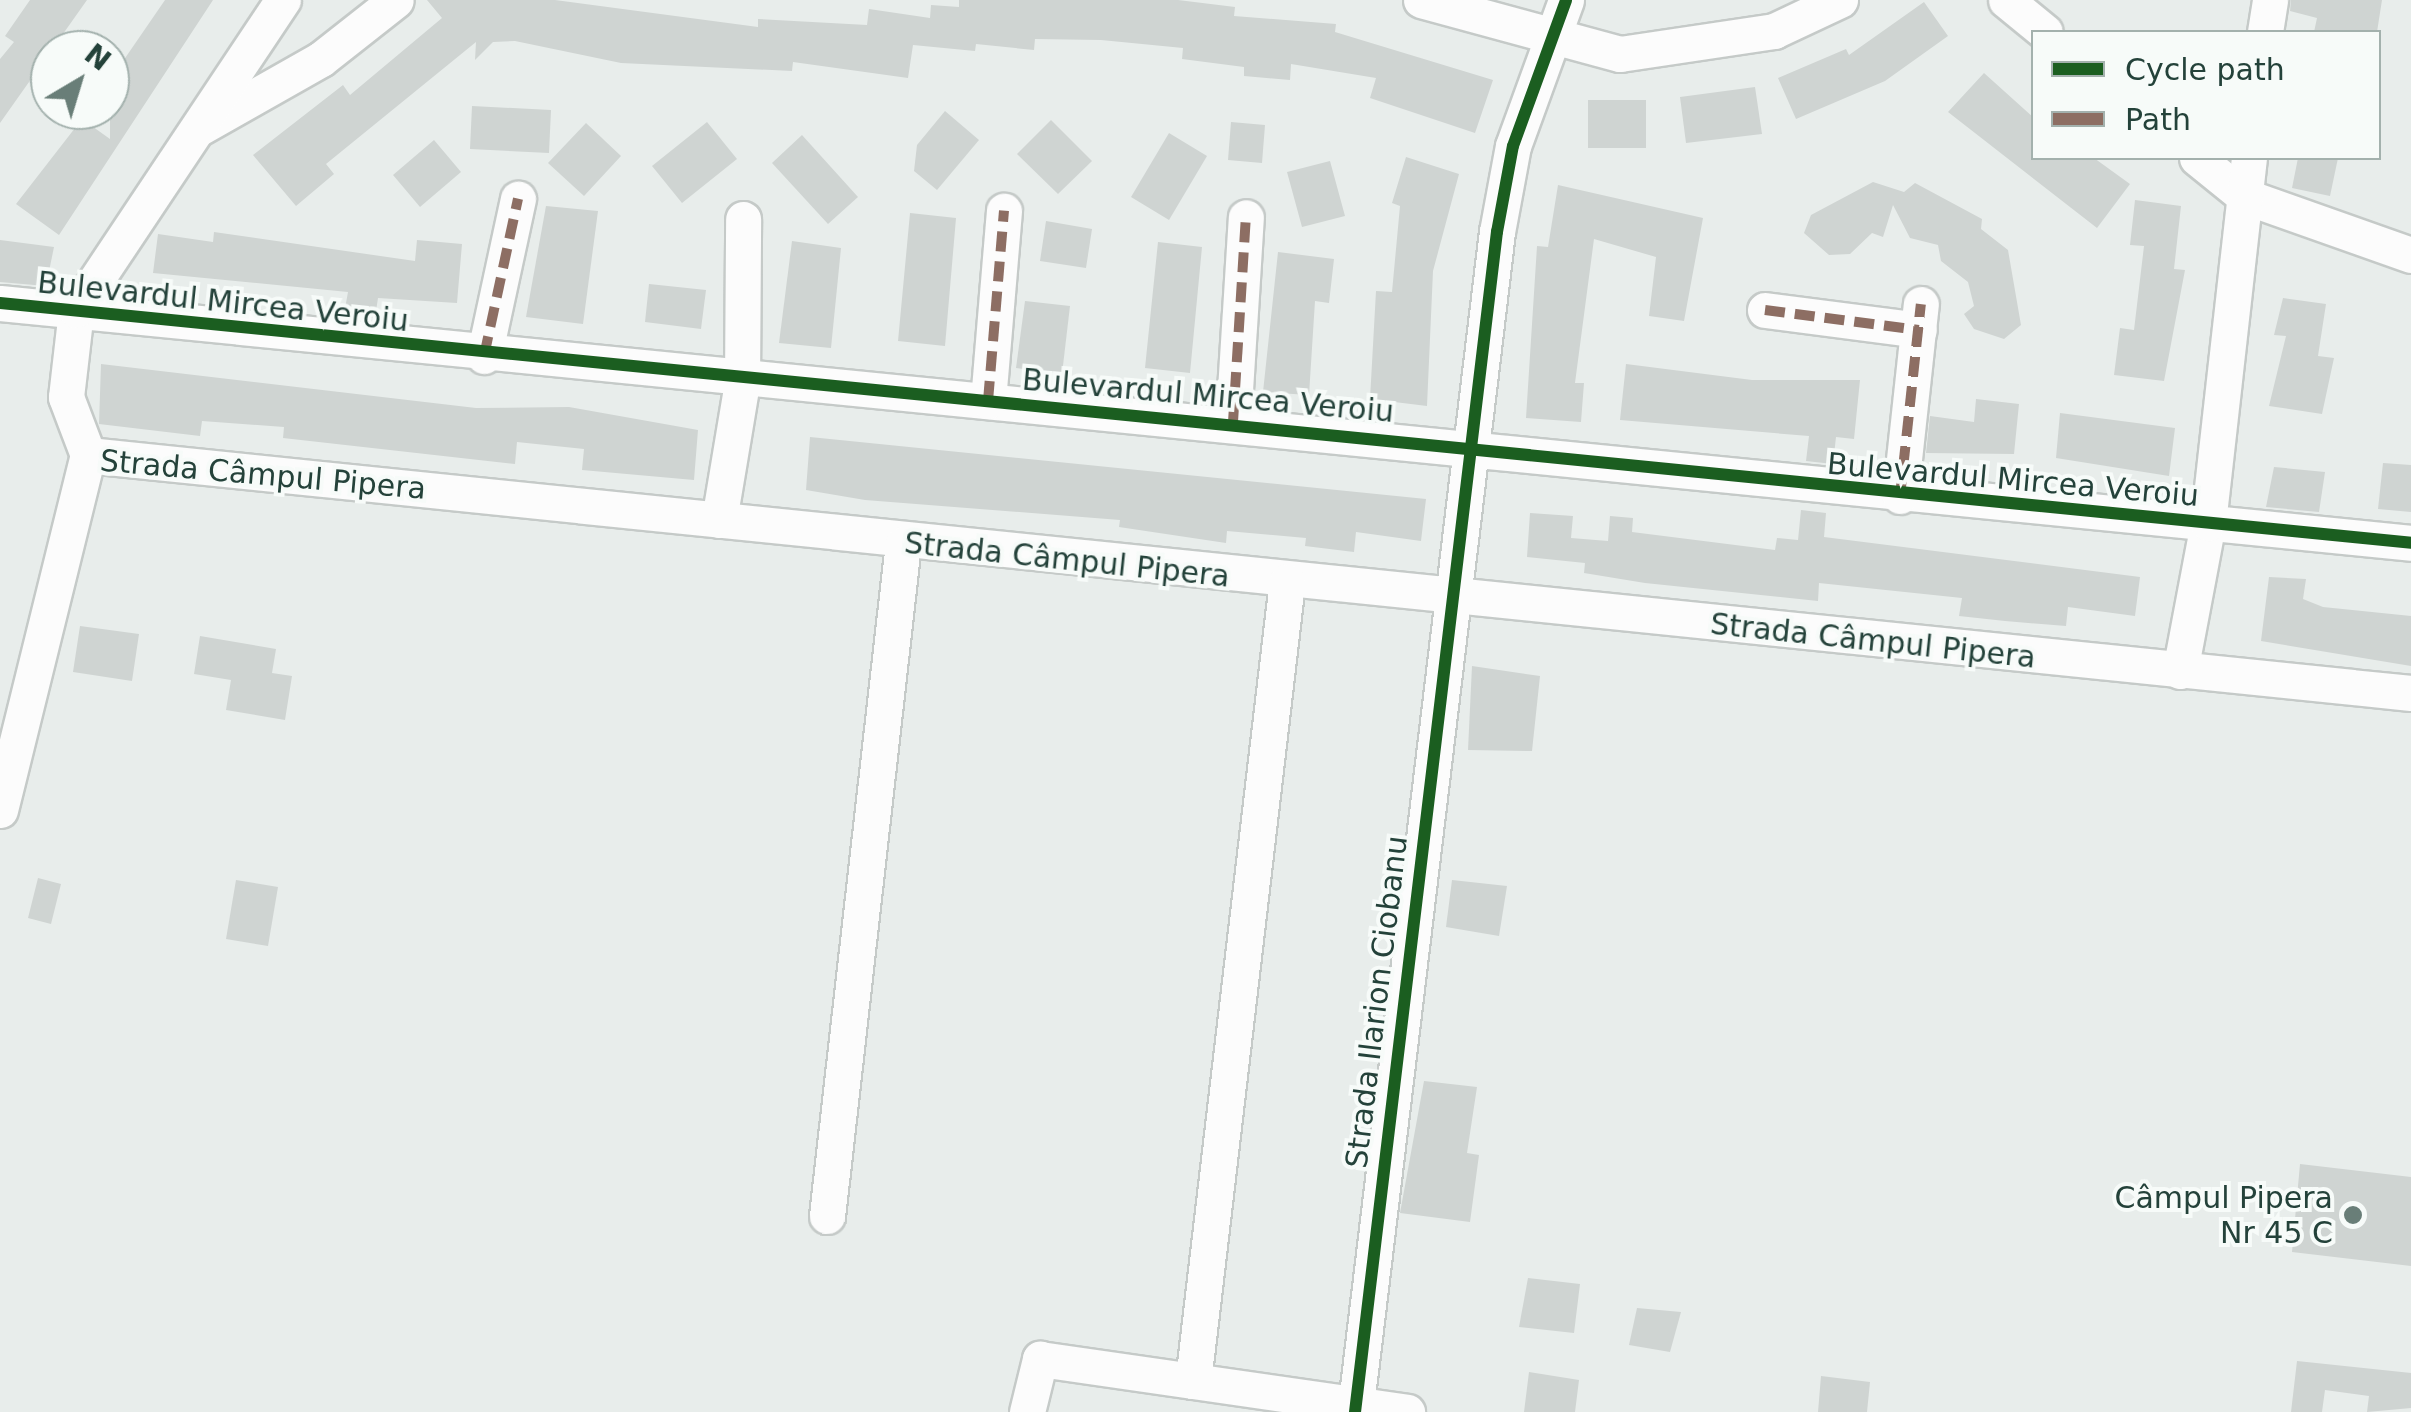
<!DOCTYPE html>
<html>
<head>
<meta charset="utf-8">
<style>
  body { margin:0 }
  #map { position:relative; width:2411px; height:1412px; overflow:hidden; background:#e8edeb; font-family:"DejaVu Sans",sans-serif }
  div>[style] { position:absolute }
  .building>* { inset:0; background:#cfd4d2 }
  .roads { filter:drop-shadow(2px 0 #c5cac8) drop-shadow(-2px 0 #c5cac8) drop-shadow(0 2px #c5cac8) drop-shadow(0 -2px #c5cac8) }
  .minor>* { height:35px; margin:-17.5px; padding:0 17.5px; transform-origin:17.5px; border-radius:17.5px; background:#fcfcfc }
  .quiet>* { height:10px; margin-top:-5px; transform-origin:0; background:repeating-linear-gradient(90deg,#8d6e63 0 20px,transparent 0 30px) }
  .cycleway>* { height:12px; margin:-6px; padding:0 6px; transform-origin:6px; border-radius:6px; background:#1b5e20 }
  .dots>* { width:28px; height:28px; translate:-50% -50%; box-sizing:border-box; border:5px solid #f7fbf9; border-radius:50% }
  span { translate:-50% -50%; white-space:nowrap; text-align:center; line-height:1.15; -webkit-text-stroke:8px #f7fbf9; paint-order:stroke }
  .street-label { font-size:30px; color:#24423a }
  .poi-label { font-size:30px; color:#24423a }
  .right { translate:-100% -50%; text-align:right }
  .legend { position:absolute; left:2031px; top:30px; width:350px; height:130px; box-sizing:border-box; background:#f7fbf9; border:2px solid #a3b1ad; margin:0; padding:12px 18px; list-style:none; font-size:30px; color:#24423a }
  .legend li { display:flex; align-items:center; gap:20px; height:50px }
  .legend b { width:50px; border:2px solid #a3b1ad }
  .north { position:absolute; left:30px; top:30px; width:100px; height:100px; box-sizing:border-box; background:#f7fbf9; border:2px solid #a3b1ad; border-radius:50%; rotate:38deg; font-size:28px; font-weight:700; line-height:40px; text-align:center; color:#24423a }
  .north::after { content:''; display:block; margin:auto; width:35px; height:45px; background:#697e78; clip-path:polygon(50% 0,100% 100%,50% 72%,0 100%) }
</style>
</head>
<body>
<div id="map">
  <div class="building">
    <div style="clip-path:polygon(30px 0,87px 0,0 123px,0 59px,14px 42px,5px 36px)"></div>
    <div style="clip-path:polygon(165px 0,213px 0,59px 235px,16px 204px,82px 119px,110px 139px,110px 80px)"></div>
    <div style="clip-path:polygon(427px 0,555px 0,758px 27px,758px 19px,867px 25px,869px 9px,930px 18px,931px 5px,959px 7px,959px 0,1178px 0,1235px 7px,1234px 16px,1336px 24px,1335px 32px,1493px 80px,1475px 133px,1370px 98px,1376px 78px,1291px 64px,1290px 80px,1244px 76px,1244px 67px,1182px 59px,1183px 48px,1101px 40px,1035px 39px,1034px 50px,976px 44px,975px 51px,913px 45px,908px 78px,793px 62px,792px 71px,621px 63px,515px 41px,493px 42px,475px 60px,476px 42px,326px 164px,334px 174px,296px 206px,253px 155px,343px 85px,350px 95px,442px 18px)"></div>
    <div style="clip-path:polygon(2291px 0,2382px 0,2377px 32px,2314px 32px,2317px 18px,2290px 11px)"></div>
    <div style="clip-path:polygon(1924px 2px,1948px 36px,1885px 81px,1796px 119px,1778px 78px,1846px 49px,1849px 55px)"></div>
    <div style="clip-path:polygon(1984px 73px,2034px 118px,2034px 158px,2094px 158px,2130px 184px,2097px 228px,1948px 112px)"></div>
    <div style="clip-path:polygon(1755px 87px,1762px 134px,1686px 143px,1680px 97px)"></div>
    <div style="clip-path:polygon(1588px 100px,1646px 100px,1646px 148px,1588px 148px)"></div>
    <div style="clip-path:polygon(472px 106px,551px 110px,549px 153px,470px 149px)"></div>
    <div style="clip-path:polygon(945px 111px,979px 140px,937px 190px,914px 171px,917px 145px)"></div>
    <div style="clip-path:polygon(1051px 120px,1092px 161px,1058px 194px,1017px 154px)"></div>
    <div style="clip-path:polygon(707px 122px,737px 159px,682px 203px,652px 166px)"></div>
    <div style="clip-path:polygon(1231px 122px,1265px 125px,1262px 163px,1228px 160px)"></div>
    <div style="clip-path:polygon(586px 123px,621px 156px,584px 196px,548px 163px)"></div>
    <div style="clip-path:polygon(1169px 133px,1207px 156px,1169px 220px,1131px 197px)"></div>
    <div style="clip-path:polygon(802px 135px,858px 197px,828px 224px,772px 163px)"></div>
    <div style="clip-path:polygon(434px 140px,461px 172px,420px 207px,393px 175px)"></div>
    <div style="clip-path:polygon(1406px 157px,1459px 174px,1433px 271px,1427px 406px,1370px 399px,1376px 291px,1392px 292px,1400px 206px,1392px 203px)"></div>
    <div style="clip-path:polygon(2298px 158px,2338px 158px,2330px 196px,2292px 188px)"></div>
    <div style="clip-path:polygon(1330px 161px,1345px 216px,1302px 227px,1287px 172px)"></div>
    <div style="clip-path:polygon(1873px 182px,1904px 192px,1915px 183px,1982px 219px,1981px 229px,2008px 250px,2021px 325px,2004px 339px,1974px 329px,1964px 314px,1974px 306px,1968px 282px,1941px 261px,1938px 245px,1910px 238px,1893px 205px,1883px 237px,1872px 233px,1850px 254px,1829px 255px,1804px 233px,1811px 215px)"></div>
    <div style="clip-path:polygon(1558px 185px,1703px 218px,1684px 321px,1649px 316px,1656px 257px,1594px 239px,1575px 383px,1584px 383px,1581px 422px,1526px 418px,1537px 246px,1548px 247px)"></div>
    <div style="clip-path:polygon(2135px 200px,2181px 206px,2174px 269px,2185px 270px,2164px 381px,2114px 375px,2120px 328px,2134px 330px,2144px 246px,2130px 245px)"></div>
    <div style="clip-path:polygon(546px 206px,598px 211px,583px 324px,526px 317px)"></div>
    <div style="clip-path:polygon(910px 213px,956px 218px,945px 346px,898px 341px)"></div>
    <div style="clip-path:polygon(1046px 221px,1092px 229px,1086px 268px,1040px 261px)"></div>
    <div style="clip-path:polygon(214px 232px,415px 261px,417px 240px,462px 244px,457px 303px,378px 298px,375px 318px,344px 314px,348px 292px,153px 273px,158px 234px,213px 242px)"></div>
    <div style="clip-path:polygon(0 240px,54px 247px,46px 286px,0 282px)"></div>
    <div style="clip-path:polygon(792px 241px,841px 248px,831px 348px,779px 343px)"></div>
    <div style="clip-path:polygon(1158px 242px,1202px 247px,1190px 373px,1145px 368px)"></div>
    <div style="clip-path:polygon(1278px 252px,1334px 259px,1329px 303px,1315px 301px,1309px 395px,1263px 392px)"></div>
    <div style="clip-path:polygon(649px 284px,706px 290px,701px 329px,645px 322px)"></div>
    <div style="clip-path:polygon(2283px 298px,2326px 304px,2318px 356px,2334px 358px,2322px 414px,2269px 406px,2286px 336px,2274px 335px)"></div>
    <div style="clip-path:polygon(1025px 301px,1070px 306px,1062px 374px,1016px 368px)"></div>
    <div style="clip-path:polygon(101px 364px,476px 408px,569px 407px,698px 430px,694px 480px,582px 470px,584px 449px,517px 442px,515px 464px,283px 438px,284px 427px,202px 421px,200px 436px,99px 424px)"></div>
    <div style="clip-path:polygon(1626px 364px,1752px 380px,1860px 380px,1854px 439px,1836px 437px,1833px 464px,1806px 461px,1809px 436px,1620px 420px)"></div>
    <div style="clip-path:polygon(1976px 399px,2019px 404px,2014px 454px,1926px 453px,1930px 416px,1974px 422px)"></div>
    <div style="clip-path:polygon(2060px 413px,2175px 428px,2169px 476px,2056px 458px)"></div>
    <div style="clip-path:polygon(810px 437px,1426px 499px,1421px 541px,1356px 532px,1354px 552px,1305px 546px,1306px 538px,1227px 531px,1226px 543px,1119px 527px,1120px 520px,865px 500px,806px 490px)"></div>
    <div style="clip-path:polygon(2383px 463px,2411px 465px,2411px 512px,2378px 509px)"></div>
    <div style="clip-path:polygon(2274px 467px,2325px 472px,2319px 512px,2266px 507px)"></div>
    <div style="clip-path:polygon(1801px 510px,1826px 513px,1824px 537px,2140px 577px,2135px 616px,2068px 607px,2066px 626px,2005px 621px,1959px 616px,1962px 598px,1819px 583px,1818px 601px,1645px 583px,1584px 573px,1585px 563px,1527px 557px,1530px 513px,1573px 516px,1571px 538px,1608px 541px,1610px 516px,1633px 518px,1632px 532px,1775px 550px,1777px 538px,1798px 540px)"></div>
    <div style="clip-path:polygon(2269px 577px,2306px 579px,2303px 599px,2323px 607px,2411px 616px,2411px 666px,2261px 641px)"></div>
    <div style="clip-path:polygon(80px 626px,139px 634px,132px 681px,73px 672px)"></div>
    <div style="clip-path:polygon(200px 636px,276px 649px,272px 673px,292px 676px,285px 720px,226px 710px,231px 680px,194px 674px)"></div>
    <div style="clip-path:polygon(1472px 666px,1540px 676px,1532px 751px,1468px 750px)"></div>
    <div style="clip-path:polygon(38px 878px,61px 884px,51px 924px,28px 918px)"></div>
    <div style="clip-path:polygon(236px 880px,278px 887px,268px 946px,226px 939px)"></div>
    <div style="clip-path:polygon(1452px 880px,1507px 886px,1499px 936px,1446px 927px)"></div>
    <div style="clip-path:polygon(1424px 1081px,1477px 1087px,1467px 1153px,1479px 1155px,1470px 1222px,1400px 1213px)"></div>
    <div style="clip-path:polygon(2300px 1164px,2411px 1177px,2411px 1266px,2292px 1252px)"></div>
    <div style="clip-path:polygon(1528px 1278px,1580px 1284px,1574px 1333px,1519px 1327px)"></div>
    <div style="clip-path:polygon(1637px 1308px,1681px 1312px,1670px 1352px,1629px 1345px)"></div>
    <div style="clip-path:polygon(2297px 1361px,2411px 1373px,2411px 1408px,2367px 1412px,2369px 1396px,2325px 1390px,2322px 1412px,2291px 1412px)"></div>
    <div style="clip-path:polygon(1529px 1372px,1579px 1380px,1575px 1412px,1524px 1412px)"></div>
    <div style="clip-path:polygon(1821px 1376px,1870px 1382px,1867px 1412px,1818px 1412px)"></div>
  </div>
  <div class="roads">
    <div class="minor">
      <div style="left:1421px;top:0;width:206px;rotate:15.2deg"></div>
      <div style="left:1620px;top:54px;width:156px;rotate:-8.5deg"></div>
      <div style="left:1774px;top:31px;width:73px;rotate:-25.2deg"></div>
      <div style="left:2006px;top:0;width:50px;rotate:39.4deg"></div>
      <div style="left:2265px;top:32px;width:32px;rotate:-81deg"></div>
      <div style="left:201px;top:127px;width:138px;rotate:-29.5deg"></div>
      <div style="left:321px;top:59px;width:95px;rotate:-38.2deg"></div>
      <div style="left:2197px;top:158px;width:60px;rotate:39deg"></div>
      <div style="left:2244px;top:196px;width:177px;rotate:19.5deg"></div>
      <div style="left:0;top:303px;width:2423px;rotate:5.68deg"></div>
      <div style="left:1765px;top:310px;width:155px;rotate:7.4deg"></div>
      <div style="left:484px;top:356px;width:161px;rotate:-77.8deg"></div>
      <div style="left:988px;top:401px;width:191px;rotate:-85.2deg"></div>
      <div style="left:1233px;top:422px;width:205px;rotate:-86.4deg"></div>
      <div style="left:88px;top:455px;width:2335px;rotate:5.85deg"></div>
      <div style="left:88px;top:455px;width:62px;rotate:-110.8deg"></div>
      <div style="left:66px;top:397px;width:88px;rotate:-83.4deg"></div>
      <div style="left:76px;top:310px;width:373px;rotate:-56.3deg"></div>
      <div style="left:1900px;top:496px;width:193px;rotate:-83.8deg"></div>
      <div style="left:719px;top:520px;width:140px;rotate:-80.5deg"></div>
      <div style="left:742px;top:382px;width:163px;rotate:-89.6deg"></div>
      <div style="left:2180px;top:671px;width:151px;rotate:-79.3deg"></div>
      <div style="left:2208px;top:523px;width:367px;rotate:-83.6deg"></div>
      <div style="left:0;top:810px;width:366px;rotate:-76.1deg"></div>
      <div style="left:827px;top:1216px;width:676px;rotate:-83.55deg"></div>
      <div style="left:1193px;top:1381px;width:805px;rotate:-83.29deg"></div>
      <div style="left:1027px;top:1412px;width:55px;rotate:-76.2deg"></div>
      <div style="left:1040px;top:1359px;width:371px;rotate:8.2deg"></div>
      <div style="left:1355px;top:1412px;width:1189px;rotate:-83.14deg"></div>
      <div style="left:1497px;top:232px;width:87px;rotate:-79.5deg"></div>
      <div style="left:1513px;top:146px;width:155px;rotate:-70deg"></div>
    </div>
  </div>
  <div class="quiet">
    <div style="left:1765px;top:310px;width:155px;rotate:7.4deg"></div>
    <div style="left:484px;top:356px;width:161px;rotate:-77.8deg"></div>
    <div style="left:988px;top:401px;width:191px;rotate:-85.2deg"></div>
    <div style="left:1233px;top:422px;width:205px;rotate:-86.4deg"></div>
    <div style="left:1900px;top:496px;width:193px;rotate:-83.8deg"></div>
  </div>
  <div class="cycleway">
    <div style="left:0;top:303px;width:2423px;rotate:5.68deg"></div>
    <div style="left:1355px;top:1412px;width:1189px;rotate:-83.14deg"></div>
    <div style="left:1497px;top:232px;width:87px;rotate:-79.5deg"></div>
    <div style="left:1513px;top:146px;width:155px;rotate:-70deg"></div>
  </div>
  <div class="dots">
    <div style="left:2353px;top:1215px;background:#697e78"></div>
  </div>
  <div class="street-label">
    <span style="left:223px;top:302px;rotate:6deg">Bulevardul Mircea Veroiu</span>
    <span style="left:1208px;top:396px;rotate:5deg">Bulevardul Mircea Veroiu</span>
    <span style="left:263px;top:475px;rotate:5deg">Strada Câmpul Pipera</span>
    <span style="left:2013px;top:480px;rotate:5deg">Bulevardul Mircea Veroiu</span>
    <span style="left:1067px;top:560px;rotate:6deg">Strada Câmpul Pipera</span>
    <span style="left:1873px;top:641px;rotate:6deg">Strada Câmpul Pipera</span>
    <span style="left:1377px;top:1002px;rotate:-83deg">Strada Ilarion Ciobanu</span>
  </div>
  <div class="poi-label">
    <span class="right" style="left:2333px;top:1215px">Câmpul Pipera<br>Nr 45 C</span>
  </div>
  <ul class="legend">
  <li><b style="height:12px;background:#1b5e20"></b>Cycle path</li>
  <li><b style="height:12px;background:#8d6e63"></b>Path</li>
  </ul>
  <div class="north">N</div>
</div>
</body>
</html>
